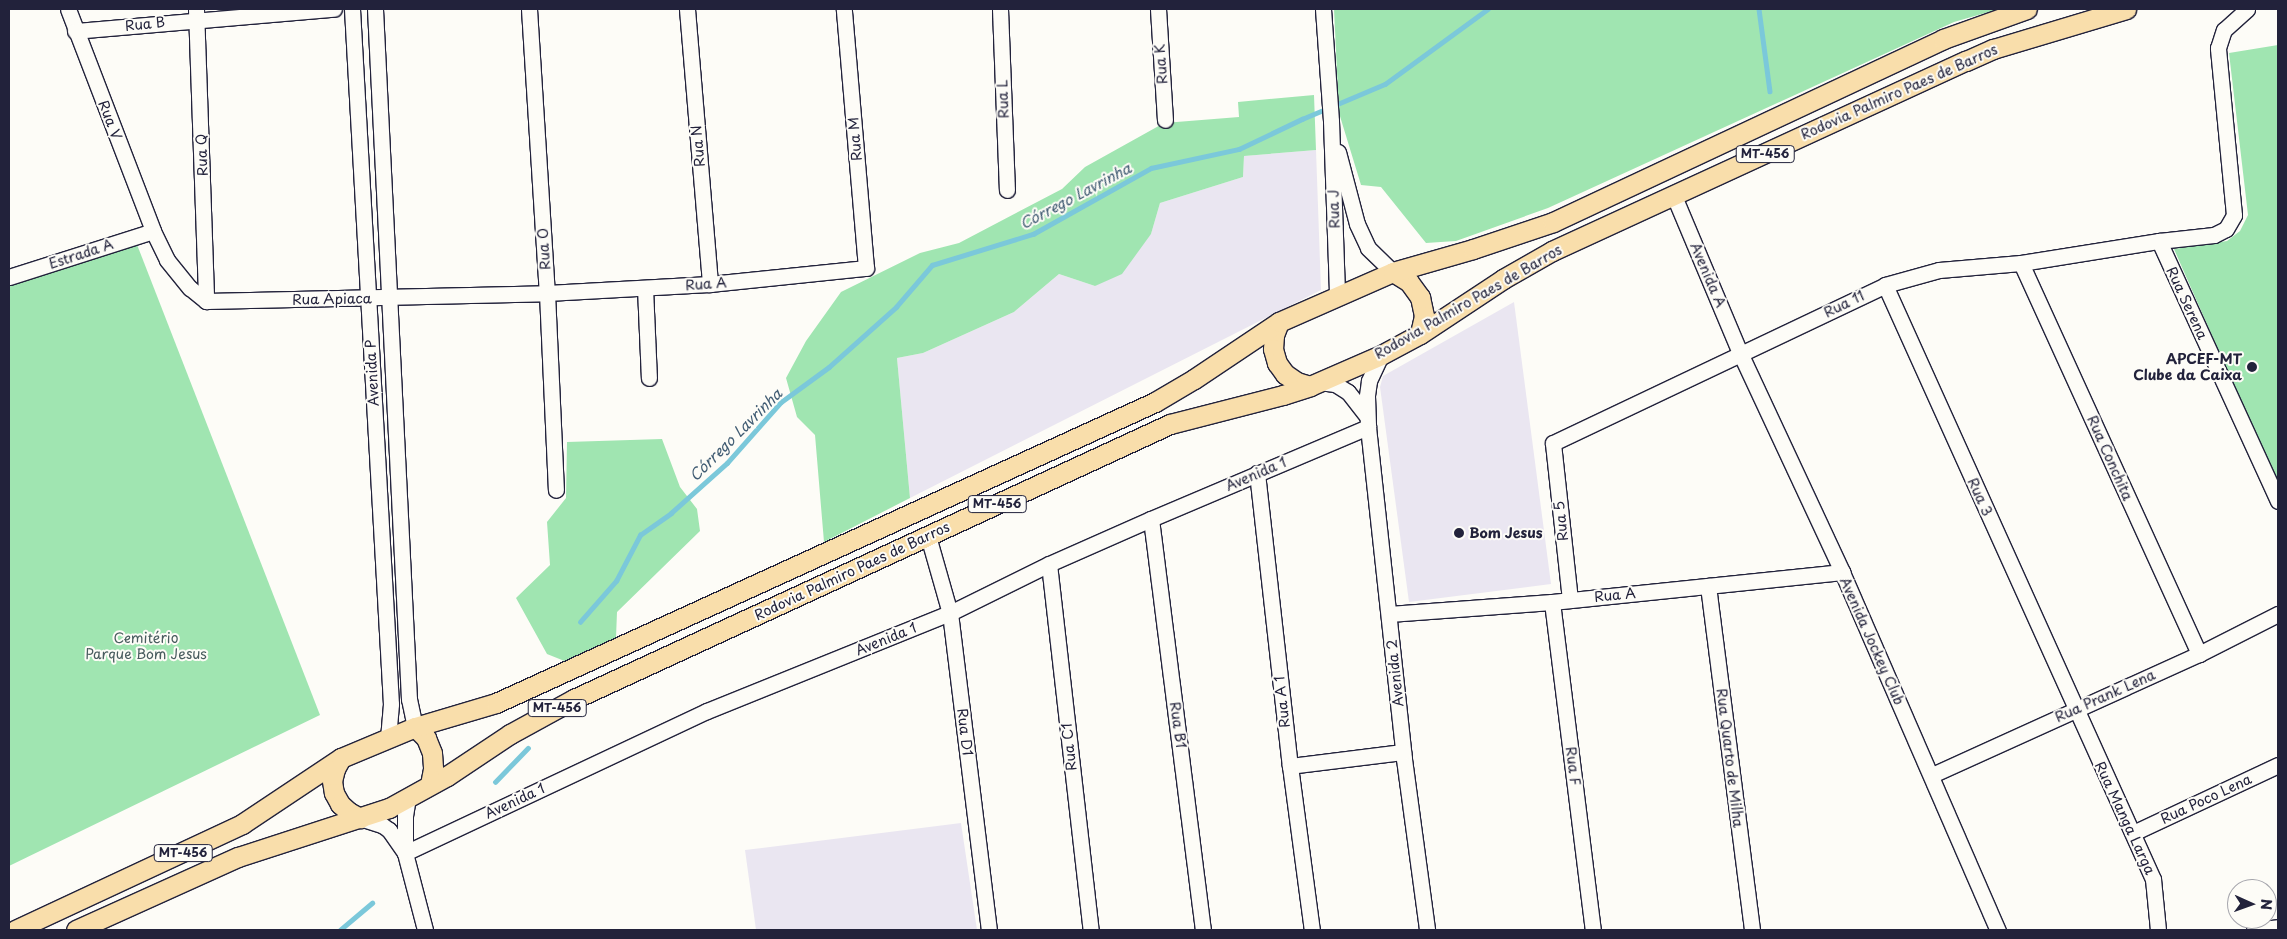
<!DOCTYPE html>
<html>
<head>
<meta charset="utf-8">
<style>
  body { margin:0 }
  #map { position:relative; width:2287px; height:939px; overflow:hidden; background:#fdfcf7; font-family:"Playpen Sans",sans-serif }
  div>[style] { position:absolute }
  .built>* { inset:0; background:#eae6f1 }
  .green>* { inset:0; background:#a0e5b1 }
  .stream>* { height:4.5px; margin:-2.25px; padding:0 2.25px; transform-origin:2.25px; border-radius:2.25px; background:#7bc8da }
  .roads { filter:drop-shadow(1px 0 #22223b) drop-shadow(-1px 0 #22223b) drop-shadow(0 1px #22223b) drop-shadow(0 -1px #22223b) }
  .minor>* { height:15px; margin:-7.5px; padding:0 7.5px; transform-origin:7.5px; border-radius:7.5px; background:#fdfcf7 }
  .major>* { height:19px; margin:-9.5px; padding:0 9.5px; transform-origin:9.5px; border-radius:9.5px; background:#f9deab }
  .dots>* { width:14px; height:14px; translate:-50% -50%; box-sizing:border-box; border:2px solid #fdfcf7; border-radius:50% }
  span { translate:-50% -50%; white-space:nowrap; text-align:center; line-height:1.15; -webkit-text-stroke:4px #fdfcf7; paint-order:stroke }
  .shield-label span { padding:1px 4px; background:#fdfcf7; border:1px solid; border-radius:4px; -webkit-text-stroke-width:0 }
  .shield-label { font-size:12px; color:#22223b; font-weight:700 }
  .street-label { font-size:14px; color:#22223b }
  .poi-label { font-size:14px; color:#22223b; font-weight:700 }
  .right { translate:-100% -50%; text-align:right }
  .left { translate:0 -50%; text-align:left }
  .park-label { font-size:14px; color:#485c5e }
  .water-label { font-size:15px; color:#415c73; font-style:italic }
  .frame { position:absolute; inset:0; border:10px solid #22223b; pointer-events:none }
  .north { position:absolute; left:2227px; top:879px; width:50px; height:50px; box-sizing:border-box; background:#fdfcf7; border:1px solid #a5a5ac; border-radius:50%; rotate:92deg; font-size:14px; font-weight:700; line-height:20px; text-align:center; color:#22223b }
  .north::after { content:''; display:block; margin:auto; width:18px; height:22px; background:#22223b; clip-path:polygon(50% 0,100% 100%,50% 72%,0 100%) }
</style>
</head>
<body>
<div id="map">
  <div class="built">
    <div style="clip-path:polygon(1316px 150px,1321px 290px,910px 498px,897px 358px,923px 353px,1014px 312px,1059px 274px,1095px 286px,1151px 234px,1160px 203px,1243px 177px,1244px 156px)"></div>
    <div style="clip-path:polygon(1514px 302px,1551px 584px,1409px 602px,1380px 387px,1383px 376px)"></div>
    <div style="clip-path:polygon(961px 823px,977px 930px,756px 930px,745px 850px)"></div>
  </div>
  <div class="green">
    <div style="clip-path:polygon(1334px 9px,1999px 9px,1954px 22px,1548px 208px,1456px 241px,1426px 243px,1381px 187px,1361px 185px,1339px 113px)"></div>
    <div style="clip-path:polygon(2278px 45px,2278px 486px,2174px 249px,2227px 241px,2240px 231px,2248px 215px,2229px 53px)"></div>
    <div style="clip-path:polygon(1314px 95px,1316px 150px,1244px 156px,1243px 177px,1160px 203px,1151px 234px,1122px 274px,1095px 286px,1059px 274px,1014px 312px,923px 353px,897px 358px,910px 498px,824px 542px,815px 435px,797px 417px,786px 378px,806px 341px,841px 292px,920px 253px,959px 243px,1062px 189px,1085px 167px,1164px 123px,1239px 117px,1238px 102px)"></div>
    <div style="clip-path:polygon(136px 242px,320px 715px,9px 866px,9px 283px)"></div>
    <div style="clip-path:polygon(662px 439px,680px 487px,697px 509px,700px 531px,617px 612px,616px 638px,567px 662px,547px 654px,516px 598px,550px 565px,547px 522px,566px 498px,567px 442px)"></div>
  </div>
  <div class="stream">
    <div style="left:1759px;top:9px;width:83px;rotate:82.4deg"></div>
    <div style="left:580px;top:622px;width:55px;rotate:-48.7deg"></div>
    <div style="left:616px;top:581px;width:52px;rotate:-62.4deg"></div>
    <div style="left:640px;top:535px;width:38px;rotate:-35deg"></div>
    <div style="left:671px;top:513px;width:75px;rotate:-41.8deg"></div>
    <div style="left:727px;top:463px;width:81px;rotate:-48.5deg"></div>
    <div style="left:781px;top:402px;width:59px;rotate:-36.1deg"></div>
    <div style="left:829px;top:367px;width:90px;rotate:-41.8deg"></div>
    <div style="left:896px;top:307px;width:55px;rotate:-49.4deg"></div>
    <div style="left:932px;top:265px;width:106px;rotate:-17.1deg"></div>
    <div style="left:1033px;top:234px;width:135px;rotate:-29.2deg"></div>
    <div style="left:1151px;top:168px;width:90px;rotate:-12.2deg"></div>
    <div style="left:1239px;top:149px;width:70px;rotate:-25.5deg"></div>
    <div style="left:1302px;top:119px;width:90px;rotate:-22.9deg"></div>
    <div style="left:1385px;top:84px;width:127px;rotate:-36.1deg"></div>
    <div style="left:495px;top:782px;width:47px;rotate:-45.9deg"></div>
    <div style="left:340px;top:930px;width:42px;rotate:-40.2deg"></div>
  </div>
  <div class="roads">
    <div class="minor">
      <div style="left:68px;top:9px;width:238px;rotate:69deg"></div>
      <div style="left:153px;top:231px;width:32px;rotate:64deg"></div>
      <div style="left:167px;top:260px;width:36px;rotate:51deg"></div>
      <div style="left:190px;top:288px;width:21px;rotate:39deg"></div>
      <div style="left:206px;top:301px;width:341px;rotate:-1.3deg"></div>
      <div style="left:547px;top:293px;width:163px;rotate:-3.2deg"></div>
      <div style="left:710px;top:284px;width:157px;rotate:-5.9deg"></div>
      <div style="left:866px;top:268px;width:260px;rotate:-94.9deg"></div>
      <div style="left:196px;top:9px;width:292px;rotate:88deg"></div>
      <div style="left:352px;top:9px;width:696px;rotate:86.79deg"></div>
      <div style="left:391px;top:704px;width:33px;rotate:95deg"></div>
      <div style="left:375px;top:9px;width:691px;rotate:87.18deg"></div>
      <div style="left:409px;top:699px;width:29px;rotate:78deg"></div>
      <div style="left:529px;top:9px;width:285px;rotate:86.4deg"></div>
      <div style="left:547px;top:293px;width:197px;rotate:87.4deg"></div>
      <div style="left:687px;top:9px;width:276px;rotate:85.2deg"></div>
      <div style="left:1000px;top:9px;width:181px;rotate:87.8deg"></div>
      <div style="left:1158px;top:9px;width:111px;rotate:86.4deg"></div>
      <div style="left:1323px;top:9px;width:112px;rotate:85.9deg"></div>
      <div style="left:1331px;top:121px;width:176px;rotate:88deg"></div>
      <div style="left:75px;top:31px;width:260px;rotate:-4.9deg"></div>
      <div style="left:1338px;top:152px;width:74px;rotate:75.2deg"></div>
      <div style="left:1357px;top:224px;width:26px;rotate:65deg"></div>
      <div style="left:1368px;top:248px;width:35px;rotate:44deg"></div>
      <div style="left:1674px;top:196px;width:173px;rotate:67.2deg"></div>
      <div style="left:1741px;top:355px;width:239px;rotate:65deg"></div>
      <div style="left:1842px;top:572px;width:391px;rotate:66.5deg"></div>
      <div style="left:2159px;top:241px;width:286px;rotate:65.4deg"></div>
      <div style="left:2021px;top:263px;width:430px;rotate:65.5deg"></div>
      <div style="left:9px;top:277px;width:151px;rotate:-17.7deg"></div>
      <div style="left:1885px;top:285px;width:652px;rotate:65.72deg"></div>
      <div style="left:2153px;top:879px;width:51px;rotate:84.4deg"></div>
      <div style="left:645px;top:288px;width:90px;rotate:87.5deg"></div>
      <div style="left:1381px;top:355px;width:29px;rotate:115deg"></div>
      <div style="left:1369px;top:381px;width:15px;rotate:98deg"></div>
      <div style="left:1367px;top:396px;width:31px;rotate:88deg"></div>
      <div style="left:1368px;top:427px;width:334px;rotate:83.8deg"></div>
      <div style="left:1404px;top:759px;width:173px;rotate:82.3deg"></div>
      <div style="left:1319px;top:382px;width:16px;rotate:7deg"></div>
      <div style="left:1335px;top:384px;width:15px;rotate:32deg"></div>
      <div style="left:1348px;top:392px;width:31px;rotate:52deg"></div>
      <div style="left:1257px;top:473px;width:295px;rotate:83.6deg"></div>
      <div style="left:1290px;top:766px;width:165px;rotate:82.4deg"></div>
      <div style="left:1151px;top:519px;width:414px;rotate:82.8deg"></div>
      <div style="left:928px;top:536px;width:80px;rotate:74.1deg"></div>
      <div style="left:950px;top:613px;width:319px;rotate:83deg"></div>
      <div style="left:1049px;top:564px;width:368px;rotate:83.5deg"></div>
      <div style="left:1708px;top:586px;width:347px;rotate:82.7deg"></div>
      <div style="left:1570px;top:600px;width:158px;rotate:-96.2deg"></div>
      <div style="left:1553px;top:443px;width:368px;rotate:-25.4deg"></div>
      <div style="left:1885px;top:285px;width:56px;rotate:-15.5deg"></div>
      <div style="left:1939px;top:270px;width:82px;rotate:-4.9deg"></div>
      <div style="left:2021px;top:263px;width:140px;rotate:-9.1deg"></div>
      <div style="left:2159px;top:241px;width:55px;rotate:-6.2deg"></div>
      <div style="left:2214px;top:235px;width:13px;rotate:-27deg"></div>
      <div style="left:2226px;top:229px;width:16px;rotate:-60deg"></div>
      <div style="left:2234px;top:215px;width:168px;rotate:-95.5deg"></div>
      <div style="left:2218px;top:48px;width:19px;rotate:-72deg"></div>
      <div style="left:2224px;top:30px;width:31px;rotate:-42deg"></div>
      <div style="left:1552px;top:602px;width:331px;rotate:82.9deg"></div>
      <div style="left:1389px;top:614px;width:163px;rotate:-4.2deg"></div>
      <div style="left:1552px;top:602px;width:292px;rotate:-5.9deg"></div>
      <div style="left:1290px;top:766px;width:114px;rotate:-7.1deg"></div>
      <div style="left:1932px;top:775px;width:293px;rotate:-24.4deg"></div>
      <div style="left:2199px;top:654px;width:89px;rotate:-26.9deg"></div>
      <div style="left:408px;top:797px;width:18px;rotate:99deg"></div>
      <div style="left:405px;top:815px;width:38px;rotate:90deg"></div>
      <div style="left:405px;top:853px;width:80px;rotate:75.4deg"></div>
      <div style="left:360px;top:818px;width:23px;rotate:18deg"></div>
      <div style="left:382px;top:825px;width:9px;rotate:36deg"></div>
      <div style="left:389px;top:830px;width:28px;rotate:55deg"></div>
      <div style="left:2133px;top:833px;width:160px;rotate:-25.1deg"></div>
      <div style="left:405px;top:853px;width:334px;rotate:-25.2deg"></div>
      <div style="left:707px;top:711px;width:262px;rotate:-22deg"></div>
      <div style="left:950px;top:613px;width:110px;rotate:-26.3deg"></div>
      <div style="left:1049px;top:564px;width:111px;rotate:-23.8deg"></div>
      <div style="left:1151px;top:519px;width:236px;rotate:-23deg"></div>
      <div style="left:2254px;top:930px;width:24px;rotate:-7deg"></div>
    </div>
    <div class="major">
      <div style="left:1393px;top:272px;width:19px;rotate:32deg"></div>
      <div style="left:1409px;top:282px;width:19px;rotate:54deg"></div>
      <div style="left:1420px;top:297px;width:19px;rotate:78deg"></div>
      <div style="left:1424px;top:316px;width:18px;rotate:103deg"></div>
      <div style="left:1279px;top:322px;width:14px;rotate:111deg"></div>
      <div style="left:1274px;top:335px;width:14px;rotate:94deg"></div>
      <div style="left:1273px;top:349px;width:15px;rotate:74deg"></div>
      <div style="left:1277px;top:363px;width:14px;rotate:54deg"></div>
      <div style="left:1285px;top:374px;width:14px;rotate:34deg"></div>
      <div style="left:1297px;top:382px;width:14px;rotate:17deg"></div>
      <div style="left:415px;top:727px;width:16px;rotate:45deg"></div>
      <div style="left:426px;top:738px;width:16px;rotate:68deg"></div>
      <div style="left:432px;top:753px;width:16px;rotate:86deg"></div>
      <div style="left:433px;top:769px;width:16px;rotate:101deg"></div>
      <div style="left:341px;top:758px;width:13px;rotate:119deg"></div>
      <div style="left:335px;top:769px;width:12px;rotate:104deg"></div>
      <div style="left:332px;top:781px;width:12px;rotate:81deg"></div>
      <div style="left:334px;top:793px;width:13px;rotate:61deg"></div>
      <div style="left:340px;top:804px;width:12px;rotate:42deg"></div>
      <div style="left:349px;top:812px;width:13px;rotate:29deg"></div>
      <div style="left:15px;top:930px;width:251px;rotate:-25deg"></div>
      <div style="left:242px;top:824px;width:119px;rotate:-33.7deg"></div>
      <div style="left:341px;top:758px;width:80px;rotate:-22.7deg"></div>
      <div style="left:415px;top:727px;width:84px;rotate:-16.5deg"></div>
      <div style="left:496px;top:703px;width:724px;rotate:-24.55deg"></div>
      <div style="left:1155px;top:402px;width:45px;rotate:-30.5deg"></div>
      <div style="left:1194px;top:379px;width:102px;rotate:-33.8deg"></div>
      <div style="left:1279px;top:322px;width:124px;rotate:-23.7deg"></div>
      <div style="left:1393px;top:272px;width:83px;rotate:-16deg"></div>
      <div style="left:1473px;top:249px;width:84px;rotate:-18.6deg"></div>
      <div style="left:1553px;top:222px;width:431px;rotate:-25.1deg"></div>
      <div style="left:1943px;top:39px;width:89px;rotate:-19.7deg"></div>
      <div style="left:76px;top:930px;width:178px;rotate:-24.3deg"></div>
      <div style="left:238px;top:857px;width:159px;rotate:-18deg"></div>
      <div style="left:389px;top:808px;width:66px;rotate:-28.9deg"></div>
      <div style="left:447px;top:776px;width:76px;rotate:-33.7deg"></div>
      <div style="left:510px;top:734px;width:73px;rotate:-28.7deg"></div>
      <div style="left:574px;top:699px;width:656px;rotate:-24.77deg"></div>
      <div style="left:1170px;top:424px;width:117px;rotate:-14.4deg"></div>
      <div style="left:1283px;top:395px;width:28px;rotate:-18deg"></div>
      <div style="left:1310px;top:386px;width:77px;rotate:-23.6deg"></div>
      <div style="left:1381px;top:355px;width:44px;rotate:-28.3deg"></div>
      <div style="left:1420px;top:334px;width:100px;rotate:-33.5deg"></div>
      <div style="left:1503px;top:279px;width:56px;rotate:-29.7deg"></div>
      <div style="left:1552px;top:251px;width:456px;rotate:-24.7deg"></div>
      <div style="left:1966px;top:61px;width:30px;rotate:-24deg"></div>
      <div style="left:1993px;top:49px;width:139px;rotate:-16.7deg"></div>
    </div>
  </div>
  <div class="dots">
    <div style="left:2252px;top:367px;background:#22223b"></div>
    <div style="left:1459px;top:533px;background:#22223b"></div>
  </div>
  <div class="shield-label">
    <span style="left:1765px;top:154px">MT-456</span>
    <span style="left:997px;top:504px">MT-456</span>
    <span style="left:557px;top:708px">MT-456</span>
    <span style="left:183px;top:853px">MT-456</span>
  </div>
  <div class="street-label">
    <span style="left:145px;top:24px;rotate:-6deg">Rua B</span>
    <span style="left:1161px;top:64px;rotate:-94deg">Rua K</span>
    <span style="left:1899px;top:92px;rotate:-24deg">Rodovia Palmiro Paes de Barros</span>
    <span style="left:1003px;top:99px;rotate:-92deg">Rua L</span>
    <span style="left:110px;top:120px;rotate:69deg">Rua V</span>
    <span style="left:855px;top:139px;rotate:-95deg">Rua M</span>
    <span style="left:698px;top:146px;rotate:-95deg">Rua N</span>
    <span style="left:202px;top:155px;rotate:-92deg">Rua Q</span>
    <span style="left:1334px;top:209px;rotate:-92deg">Rua J</span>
    <span style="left:544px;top:249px;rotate:-94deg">Rua O</span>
    <span style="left:81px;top:254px;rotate:-18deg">Estrada A</span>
    <span style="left:1708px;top:275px;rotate:67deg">Avenida A</span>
    <span style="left:706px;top:284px;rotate:-4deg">Rua A</span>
    <span style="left:332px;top:299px;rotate:-1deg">Rua Apiaca</span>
    <span style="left:1468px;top:302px;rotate:-30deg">Rodovia Palmiro Paes de Barros</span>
    <span style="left:2187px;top:303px;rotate:65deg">Rua Serena</span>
    <span style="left:1844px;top:304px;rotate:-26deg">Rua 11</span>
    <span style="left:372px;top:373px;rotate:-93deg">Avenida P</span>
    <span style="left:2110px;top:458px;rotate:66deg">Rua Conchita</span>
    <span style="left:1256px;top:474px;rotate:-23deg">Avenida 1</span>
    <span style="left:1980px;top:497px;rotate:66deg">Rua 3</span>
    <span style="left:1561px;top:521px;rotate:-96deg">Rua 5</span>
    <span style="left:852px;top:571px;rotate:-25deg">Rodovia Palmiro Paes de Barros</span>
    <span style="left:1615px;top:595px;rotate:-6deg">Rua A</span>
    <span style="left:886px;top:639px;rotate:-22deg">Avenida 1</span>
    <span style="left:1872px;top:641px;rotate:66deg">Avenida Jockey Club</span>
    <span style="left:1395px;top:673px;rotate:-96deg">Avenida 2</span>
    <span style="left:2105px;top:696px;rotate:-24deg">Rua Prank Lena</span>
    <span style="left:1282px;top:702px;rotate:-96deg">Rua A 1</span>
    <span style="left:1178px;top:725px;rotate:82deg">Rua B1</span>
    <span style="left:965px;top:732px;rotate:83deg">Rua D1</span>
    <span style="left:1069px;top:747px;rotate:-96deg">Rua C1</span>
    <span style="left:1730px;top:758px;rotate:83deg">Rua Quarto de Milha</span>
    <span style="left:1573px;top:766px;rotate:83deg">Rua F</span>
    <span style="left:2206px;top:799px;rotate:-25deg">Rua Poco Lena</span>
    <span style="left:515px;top:801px;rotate:-25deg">Avenida 1</span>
    <span style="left:2125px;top:818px;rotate:65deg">Rua Manga Larga</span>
  </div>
  <div class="poi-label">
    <span class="right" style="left:2242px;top:367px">APCEF-MT<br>Clube da Caixa</span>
    <span class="left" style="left:1469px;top:533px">Bom Jesus</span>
  </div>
  <div class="park-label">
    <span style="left:146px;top:646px">Cemitério<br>Parque Bom Jesus</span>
  </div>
  <div class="water-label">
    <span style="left:1075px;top:195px;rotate:-28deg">Córrego Lavrinha</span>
    <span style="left:735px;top:434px;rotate:-45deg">Córrego Lavrinha</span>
  </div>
  <div class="frame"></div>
  <div class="north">N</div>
</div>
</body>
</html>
